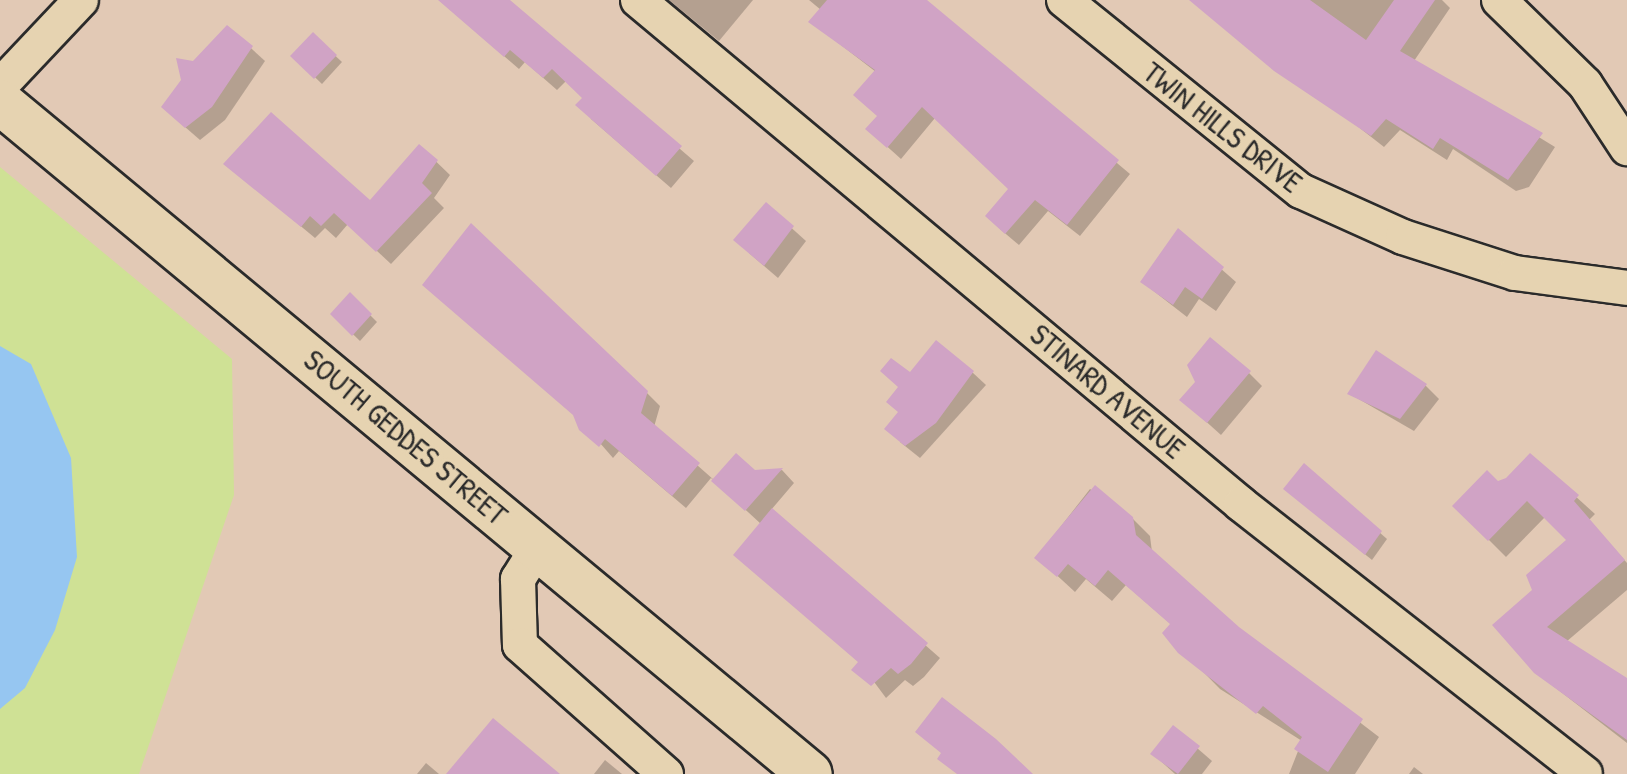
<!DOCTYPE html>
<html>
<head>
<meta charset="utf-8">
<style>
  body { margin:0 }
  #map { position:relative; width:1627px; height:774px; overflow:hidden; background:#e2c9b5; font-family:"Patrick Hand",sans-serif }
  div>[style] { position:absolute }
  .green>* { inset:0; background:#cfe195 }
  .water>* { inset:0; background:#96c6f1 }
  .shadow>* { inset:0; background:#0003 }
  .building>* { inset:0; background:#d0a3c5 }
  .roads { filter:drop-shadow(2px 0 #2b2b2b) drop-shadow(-2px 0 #2b2b2b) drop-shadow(0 2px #2b2b2b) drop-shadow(0 -2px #2b2b2b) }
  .minor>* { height:34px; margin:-17px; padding:0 17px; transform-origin:17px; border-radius:17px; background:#e6d3b1 }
  .major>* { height:44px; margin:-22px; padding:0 22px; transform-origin:22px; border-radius:22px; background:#e6d3b1 }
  span { translate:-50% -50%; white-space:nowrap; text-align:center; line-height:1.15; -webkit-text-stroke:7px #e6d3b1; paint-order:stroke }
  .street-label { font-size:30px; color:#2b2b2b }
</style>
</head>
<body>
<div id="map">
  <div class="green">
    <div style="clip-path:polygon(0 167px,232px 359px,234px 495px,139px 774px,0 774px)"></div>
  </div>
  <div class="water">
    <div style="clip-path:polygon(0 346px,31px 364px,71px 458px,77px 557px,55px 630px,25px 688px,0 709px)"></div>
  </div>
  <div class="shadow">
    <div style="clip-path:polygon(439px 0,507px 0,694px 161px,671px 188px,591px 119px,584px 98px,566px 81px,557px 90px,525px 62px,519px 69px)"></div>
    <div style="clip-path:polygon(669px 0,753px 0,719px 41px)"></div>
    <div style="clip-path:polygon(809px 0,924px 0,1130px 174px,1080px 236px,1048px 211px,1019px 245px,1000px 229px,1011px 189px,935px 118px,901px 159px,881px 141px,876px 72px,811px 22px,821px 10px)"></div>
    <div style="clip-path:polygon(1196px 0,1442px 0,1450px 8px,1414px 61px,1555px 147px,1529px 187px,1516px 191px,1453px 149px,1447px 160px,1400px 130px,1384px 147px)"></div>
    <div style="clip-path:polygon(228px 27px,265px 61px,225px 120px,200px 140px,177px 120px,183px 81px)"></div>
    <div style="clip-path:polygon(313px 35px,342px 62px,322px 84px,293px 56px)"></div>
    <div style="clip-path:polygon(420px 146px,450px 175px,434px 198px,444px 208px,391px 264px,348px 224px,336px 238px,325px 228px,315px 238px,226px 164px,370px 203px)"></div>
    <div style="clip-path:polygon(766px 205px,806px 241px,778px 278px,749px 253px)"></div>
    <div style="clip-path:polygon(1178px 231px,1236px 282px,1216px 311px,1199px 299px,1187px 317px,1142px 282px)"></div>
    <div style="clip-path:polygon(350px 295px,377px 322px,360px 341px,332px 314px)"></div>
    <div style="clip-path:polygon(972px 372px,986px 385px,920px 458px,900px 442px,900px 388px,910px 375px)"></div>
    <div style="clip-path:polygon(1249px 373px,1262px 386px,1221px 435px,1182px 400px)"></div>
    <div style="clip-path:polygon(1425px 385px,1439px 399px,1414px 431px,1350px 394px)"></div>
    <div style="clip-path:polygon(646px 392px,660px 406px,654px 427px,714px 480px,782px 470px,794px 483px,771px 510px,940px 658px,924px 677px,913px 686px,905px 680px,886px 698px,860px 663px,736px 555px,761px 524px,711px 478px,686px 508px,619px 451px,613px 458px,580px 420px)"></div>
    <div style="clip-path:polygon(1530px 455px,1595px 514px,1589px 520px,1627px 563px,1627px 590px,1566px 642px,1627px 682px,1627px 743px,1535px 672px,1535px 590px,1569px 540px,1545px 517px,1506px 557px,1455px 506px,1507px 479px)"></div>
    <div style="clip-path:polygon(1304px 466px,1387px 539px,1372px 560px,1292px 495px)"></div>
    <div style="clip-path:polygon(1090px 489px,1132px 518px,1150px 536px,1152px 552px,1238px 629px,1379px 737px,1355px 774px,1289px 774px,1302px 741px,1220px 689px,1165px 633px,1172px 625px,1126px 585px,1112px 601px,1086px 579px,1075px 592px,1037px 557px)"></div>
    <div style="clip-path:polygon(1174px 728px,1212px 761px,1202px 774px,1175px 774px,1153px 754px)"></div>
    <div style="clip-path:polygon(605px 760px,622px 774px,594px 774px)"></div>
    <div style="clip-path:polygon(426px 763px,439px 774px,417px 774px)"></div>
    <div style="clip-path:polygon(1414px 767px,1423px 774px,1409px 774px)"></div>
  </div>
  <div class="building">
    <div style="clip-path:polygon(438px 0,510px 0,682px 146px,656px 176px,575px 105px,582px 98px,552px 69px,543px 78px,510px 50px,504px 57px)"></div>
    <div style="clip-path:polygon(827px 0,927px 0,1119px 160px,1067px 225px,1035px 200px,1005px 234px,985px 216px,1008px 189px,922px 107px,887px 148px,865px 129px,877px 116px,853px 95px,875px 70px,808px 22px)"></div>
    <div style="clip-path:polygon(1189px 0,1310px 0,1366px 40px,1394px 0,1435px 0,1400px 51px,1543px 133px,1508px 180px,1440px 138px,1433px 149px,1386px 119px,1371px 136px,1274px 71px)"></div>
    <div style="clip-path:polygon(227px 25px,253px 46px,212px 107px,185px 128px,161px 107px,181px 80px,176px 58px,193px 61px)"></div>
    <div style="clip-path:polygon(313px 32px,337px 55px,314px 79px,290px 56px)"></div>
    <div style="clip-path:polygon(271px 112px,370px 200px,419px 144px,438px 160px,422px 183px,432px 193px,376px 252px,334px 213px,321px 226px,310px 216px,301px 227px,223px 164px)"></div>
    <div style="clip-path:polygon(766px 202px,794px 226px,764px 266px,733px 240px)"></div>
    <div style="clip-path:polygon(471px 223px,648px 391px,641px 413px,700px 463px,672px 496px,605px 439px,599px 447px,579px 430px,573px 415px,422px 285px)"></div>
    <div style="clip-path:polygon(1178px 228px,1224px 267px,1202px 299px,1185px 287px,1173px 305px,1140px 282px)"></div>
    <div style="clip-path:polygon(350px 292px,372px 314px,352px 336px,330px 314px)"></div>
    <div style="clip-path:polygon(1210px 337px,1251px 371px,1207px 423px,1179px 400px,1195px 382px,1187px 365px)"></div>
    <div style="clip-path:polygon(936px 340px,974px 371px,936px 423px,905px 446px,884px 429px,898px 412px,886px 402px,898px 387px,880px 371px,891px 358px,910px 372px)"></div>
    <div style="clip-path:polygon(1376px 350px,1427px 384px,1400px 419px,1347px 394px)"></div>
    <div style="clip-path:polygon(736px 453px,755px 470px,783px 468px,745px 511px,711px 481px)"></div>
    <div style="clip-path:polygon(1530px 453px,1579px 495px,1574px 501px,1625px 560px,1547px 627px,1627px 678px,1627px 740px,1534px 673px,1492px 625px,1532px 590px,1526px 575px,1566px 540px,1527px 501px,1488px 541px,1452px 506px,1487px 470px,1498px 481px,1506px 478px)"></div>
    <div style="clip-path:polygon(1304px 463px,1382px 531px,1365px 555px,1283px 489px)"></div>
    <div style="clip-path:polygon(1095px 485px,1133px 517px,1136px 535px,1239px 627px,1363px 719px,1328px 772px,1294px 749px,1302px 737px,1263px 706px,1256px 714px,1178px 653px,1162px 633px,1170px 624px,1108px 570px,1095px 586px,1068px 564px,1057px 577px,1034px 558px)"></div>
    <div style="clip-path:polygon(772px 508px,928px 643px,911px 664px,898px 674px,891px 668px,871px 686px,851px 670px,858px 662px,733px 555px)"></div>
    <div style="clip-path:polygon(942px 697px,996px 739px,1033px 774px,957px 774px,937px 759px,941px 753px,915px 732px)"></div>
    <div style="clip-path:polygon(493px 718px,560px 774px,446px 774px)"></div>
    <div style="clip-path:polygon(1173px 725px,1200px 746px,1178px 774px,1150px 754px)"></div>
  </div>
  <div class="roads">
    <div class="minor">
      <div style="left:638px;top:0;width:786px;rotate:39.89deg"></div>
      <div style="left:1241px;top:504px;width:437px;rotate:38.1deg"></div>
      <div style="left:1064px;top:0;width:304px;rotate:38.9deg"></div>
      <div style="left:1301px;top:191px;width:112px;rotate:24.3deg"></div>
      <div style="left:1403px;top:237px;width:118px;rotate:17.8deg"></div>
      <div style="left:1515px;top:273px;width:113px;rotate:7.6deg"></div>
      <div style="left:1499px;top:0;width:120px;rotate:44.3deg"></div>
      <div style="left:1585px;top:84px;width:77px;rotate:56.7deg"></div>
      <div style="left:0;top:86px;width:118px;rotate:-46.7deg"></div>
      <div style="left:538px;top:547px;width:38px;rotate:122deg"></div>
      <div style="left:518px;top:579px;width:66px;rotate:88.3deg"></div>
      <div style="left:520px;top:645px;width:195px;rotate:41.5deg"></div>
    </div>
    <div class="major">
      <div style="left:0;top:102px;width:1052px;rotate:39.68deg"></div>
    </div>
  </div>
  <div class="street-label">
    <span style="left:1223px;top:127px;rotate:38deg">TWIN HILLS DRIVE</span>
    <span style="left:1108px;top:391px;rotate:40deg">STINARD AVENUE</span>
    <span style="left:406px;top:437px;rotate:40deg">SOUTH GEDDES STREET</span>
  </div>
</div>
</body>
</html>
